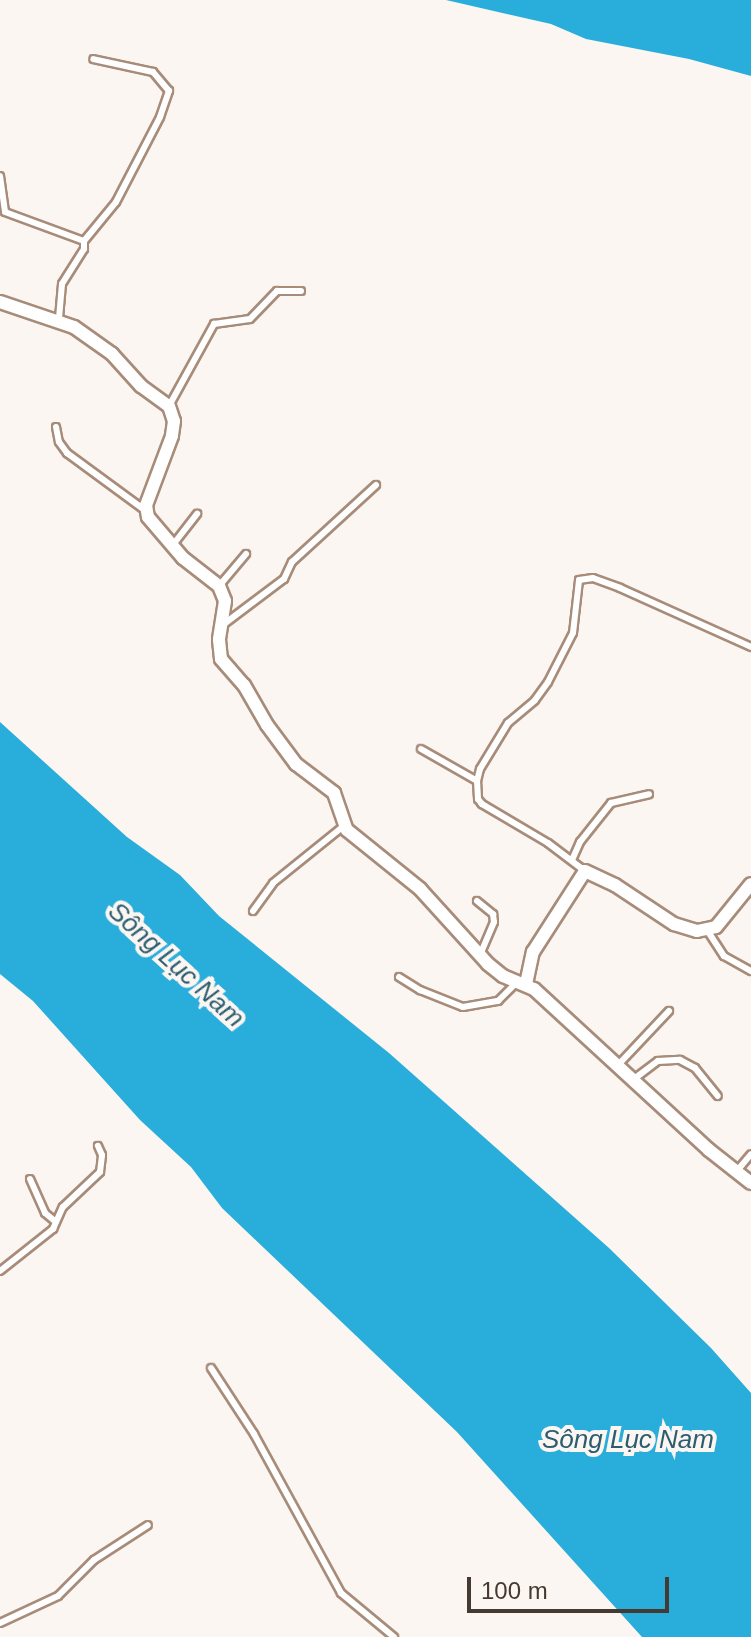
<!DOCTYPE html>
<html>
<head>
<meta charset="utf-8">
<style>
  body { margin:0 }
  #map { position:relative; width:751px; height:1637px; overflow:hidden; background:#fcf6f2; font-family:Helvetica,sans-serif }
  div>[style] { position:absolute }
  .water>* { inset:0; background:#29aedc }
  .roads { filter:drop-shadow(2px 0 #a88c7a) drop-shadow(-2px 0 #a88c7a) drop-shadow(0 2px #a88c7a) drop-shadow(0 -2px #a88c7a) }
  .lane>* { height:6px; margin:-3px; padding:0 3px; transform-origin:3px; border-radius:3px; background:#fff }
  .street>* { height:12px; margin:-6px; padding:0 6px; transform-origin:6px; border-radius:6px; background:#fff }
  span { translate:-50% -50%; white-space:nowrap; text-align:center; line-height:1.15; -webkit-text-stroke:8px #fcf6f2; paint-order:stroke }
  .water-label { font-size:26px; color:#2b5d71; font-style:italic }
  .scale { position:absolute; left:467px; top:1577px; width:202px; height:36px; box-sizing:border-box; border:4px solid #453a32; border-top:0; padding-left:10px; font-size:24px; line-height:28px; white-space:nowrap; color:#453a32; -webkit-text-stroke:6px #fcf6f2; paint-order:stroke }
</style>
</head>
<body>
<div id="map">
  <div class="water">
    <div style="clip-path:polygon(446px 0,751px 0,751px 76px,689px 59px,586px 39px,551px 24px)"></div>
    <div style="clip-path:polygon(0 722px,127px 837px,180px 875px,219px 916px,389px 1053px,609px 1248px,711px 1348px,751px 1393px,751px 1637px,642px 1637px,457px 1432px,222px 1208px,191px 1167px,140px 1120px,33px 1001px,0 974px)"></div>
  </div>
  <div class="roads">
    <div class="lane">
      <div style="left:0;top:176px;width:36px;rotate:82deg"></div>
      <div style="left:5px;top:212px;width:84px;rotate:20.2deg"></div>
      <div style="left:84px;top:241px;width:8px;rotate:90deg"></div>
      <div style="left:84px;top:249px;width:41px;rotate:122.2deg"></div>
      <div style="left:62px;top:284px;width:37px;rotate:95deg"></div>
      <div style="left:84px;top:241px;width:50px;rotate:-50.6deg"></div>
      <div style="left:116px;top:202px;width:96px;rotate:-62.6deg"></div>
      <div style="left:160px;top:117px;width:28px;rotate:-71deg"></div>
      <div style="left:169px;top:91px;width:25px;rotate:-130deg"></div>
      <div style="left:153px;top:72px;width:61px;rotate:-167.8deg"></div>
      <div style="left:169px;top:406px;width:94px;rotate:-61.2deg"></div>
      <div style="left:214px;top:324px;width:36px;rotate:-8deg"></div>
      <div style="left:250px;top:319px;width:39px;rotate:-46deg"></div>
      <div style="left:277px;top:291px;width:24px"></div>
      <div style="left:56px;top:427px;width:15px;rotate:79deg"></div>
      <div style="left:59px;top:442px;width:14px;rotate:54deg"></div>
      <div style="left:67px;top:453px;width:98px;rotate:36.3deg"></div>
      <div style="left:172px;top:546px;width:41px;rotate:-52deg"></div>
      <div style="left:219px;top:586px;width:42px;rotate:-49.8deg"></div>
      <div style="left:224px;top:624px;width:75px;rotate:-36.9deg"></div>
      <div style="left:284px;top:579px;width:19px;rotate:-65deg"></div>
      <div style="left:292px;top:562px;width:114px;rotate:-42.5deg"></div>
      <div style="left:421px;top:749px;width:64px;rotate:29.7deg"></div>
      <div style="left:572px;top:860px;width:20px;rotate:-66deg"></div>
      <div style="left:580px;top:842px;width:50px;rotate:-51.5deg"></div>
      <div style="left:611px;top:803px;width:39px;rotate:-13deg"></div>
      <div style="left:585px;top:871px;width:46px;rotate:-142.9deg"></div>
      <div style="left:548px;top:843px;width:77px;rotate:-149.4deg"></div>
      <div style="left:482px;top:804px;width:6px;rotate:-129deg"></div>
      <div style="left:478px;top:799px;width:18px;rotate:-93deg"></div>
      <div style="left:477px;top:781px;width:12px;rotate:-76deg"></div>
      <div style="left:480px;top:769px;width:54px;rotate:-58.7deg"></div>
      <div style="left:508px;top:723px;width:35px;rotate:-40deg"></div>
      <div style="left:535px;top:700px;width:22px;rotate:-54deg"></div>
      <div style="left:548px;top:682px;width:55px;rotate:-63deg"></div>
      <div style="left:573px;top:633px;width:53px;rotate:-83.5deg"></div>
      <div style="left:579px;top:580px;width:14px;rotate:-8deg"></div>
      <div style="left:593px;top:578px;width:29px;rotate:20deg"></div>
      <div style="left:620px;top:588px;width:144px;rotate:24.2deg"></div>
      <div style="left:477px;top:901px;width:21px;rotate:39deg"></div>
      <div style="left:493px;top:914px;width:8px;rotate:83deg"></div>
      <div style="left:494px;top:922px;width:36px;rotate:113deg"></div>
      <div style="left:253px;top:911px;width:34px;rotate:-54deg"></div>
      <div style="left:273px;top:883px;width:92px;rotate:-38.9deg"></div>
      <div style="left:707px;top:930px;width:31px;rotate:57deg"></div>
      <div style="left:724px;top:956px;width:31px;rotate:29deg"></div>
      <div style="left:399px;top:977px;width:25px;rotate:32deg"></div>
      <div style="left:420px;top:990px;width:46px;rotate:21.6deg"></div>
      <div style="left:463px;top:1007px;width:36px;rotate:-10deg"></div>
      <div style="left:498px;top:1001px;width:25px;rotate:-45deg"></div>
      <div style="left:619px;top:1064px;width:73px;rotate:-46.7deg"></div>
      <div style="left:634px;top:1079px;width:30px;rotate:-37deg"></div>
      <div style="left:658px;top:1061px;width:22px;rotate:-3deg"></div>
      <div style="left:680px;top:1060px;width:17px;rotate:28deg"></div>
      <div style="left:695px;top:1068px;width:36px;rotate:51deg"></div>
      <div style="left:736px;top:1172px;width:23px;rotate:-50deg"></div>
      <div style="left:30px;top:1179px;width:37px;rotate:66deg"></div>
      <div style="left:45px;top:1213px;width:14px;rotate:39deg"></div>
      <div style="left:0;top:1271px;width:68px;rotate:-38.4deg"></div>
      <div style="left:53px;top:1229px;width:24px;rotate:-66deg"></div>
      <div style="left:63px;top:1207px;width:51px;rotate:-43.4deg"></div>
      <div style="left:100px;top:1172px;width:17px;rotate:-83deg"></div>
      <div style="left:102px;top:1155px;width:10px;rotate:-114deg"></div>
      <div style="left:211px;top:1368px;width:79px;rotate:56.9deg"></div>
      <div style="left:254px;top:1434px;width:181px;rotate:61.3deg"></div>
      <div style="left:341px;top:1593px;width:69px;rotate:39.7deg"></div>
      <div style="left:0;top:1623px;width:64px;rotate:-25deg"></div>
      <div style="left:58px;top:1596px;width:51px;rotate:-45deg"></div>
      <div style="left:94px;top:1560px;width:64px;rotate:-32.9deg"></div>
    </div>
    <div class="street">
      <div style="left:0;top:302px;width:78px;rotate:18.7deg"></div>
      <div style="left:74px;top:327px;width:47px;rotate:35.4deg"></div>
      <div style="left:112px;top:354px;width:43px;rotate:47.8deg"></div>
      <div style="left:141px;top:386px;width:34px;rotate:36deg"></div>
      <div style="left:169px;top:406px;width:16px;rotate:72deg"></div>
      <div style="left:174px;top:421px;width:15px;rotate:98deg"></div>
      <div style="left:172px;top:436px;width:74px;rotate:110.6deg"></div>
      <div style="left:146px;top:505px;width:12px;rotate:81deg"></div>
      <div style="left:148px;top:517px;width:54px;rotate:49.5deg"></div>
      <div style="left:183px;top:558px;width:46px;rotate:37.9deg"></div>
      <div style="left:219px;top:586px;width:16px;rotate:68deg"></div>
      <div style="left:225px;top:601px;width:39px;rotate:99deg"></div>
      <div style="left:219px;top:640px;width:19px;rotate:84deg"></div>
      <div style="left:221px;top:659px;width:35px;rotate:49deg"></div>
      <div style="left:244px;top:685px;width:46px;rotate:60.1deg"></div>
      <div style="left:267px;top:725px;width:49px;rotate:53.4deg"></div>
      <div style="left:296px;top:764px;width:48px;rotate:37.3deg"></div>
      <div style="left:334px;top:793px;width:39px;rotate:71deg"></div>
      <div style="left:347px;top:830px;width:94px;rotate:38.9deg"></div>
      <div style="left:420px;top:889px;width:101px;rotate:47.8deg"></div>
      <div style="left:488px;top:964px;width:19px;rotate:39deg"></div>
      <div style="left:503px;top:976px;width:34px;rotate:23deg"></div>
      <div style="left:534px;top:989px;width:238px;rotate:42.6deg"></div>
      <div style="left:709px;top:1150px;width:53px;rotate:38.2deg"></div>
      <div style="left:526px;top:984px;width:33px;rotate:-78deg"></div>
      <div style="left:533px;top:952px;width:96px;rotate:-57.3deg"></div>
      <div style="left:585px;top:871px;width:33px;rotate:25deg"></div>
      <div style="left:615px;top:885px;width:71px;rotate:33.5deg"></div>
      <div style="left:674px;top:924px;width:24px;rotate:17deg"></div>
      <div style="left:697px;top:931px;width:19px;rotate:-12deg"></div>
      <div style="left:716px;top:927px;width:55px;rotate:-50.9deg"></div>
    </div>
  </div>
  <div class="water-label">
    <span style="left:176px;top:965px;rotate:42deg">Sông Lục Nam</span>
    <span style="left:628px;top:1440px">Sông Lục Nam</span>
  </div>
  <div class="scale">100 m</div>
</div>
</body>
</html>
